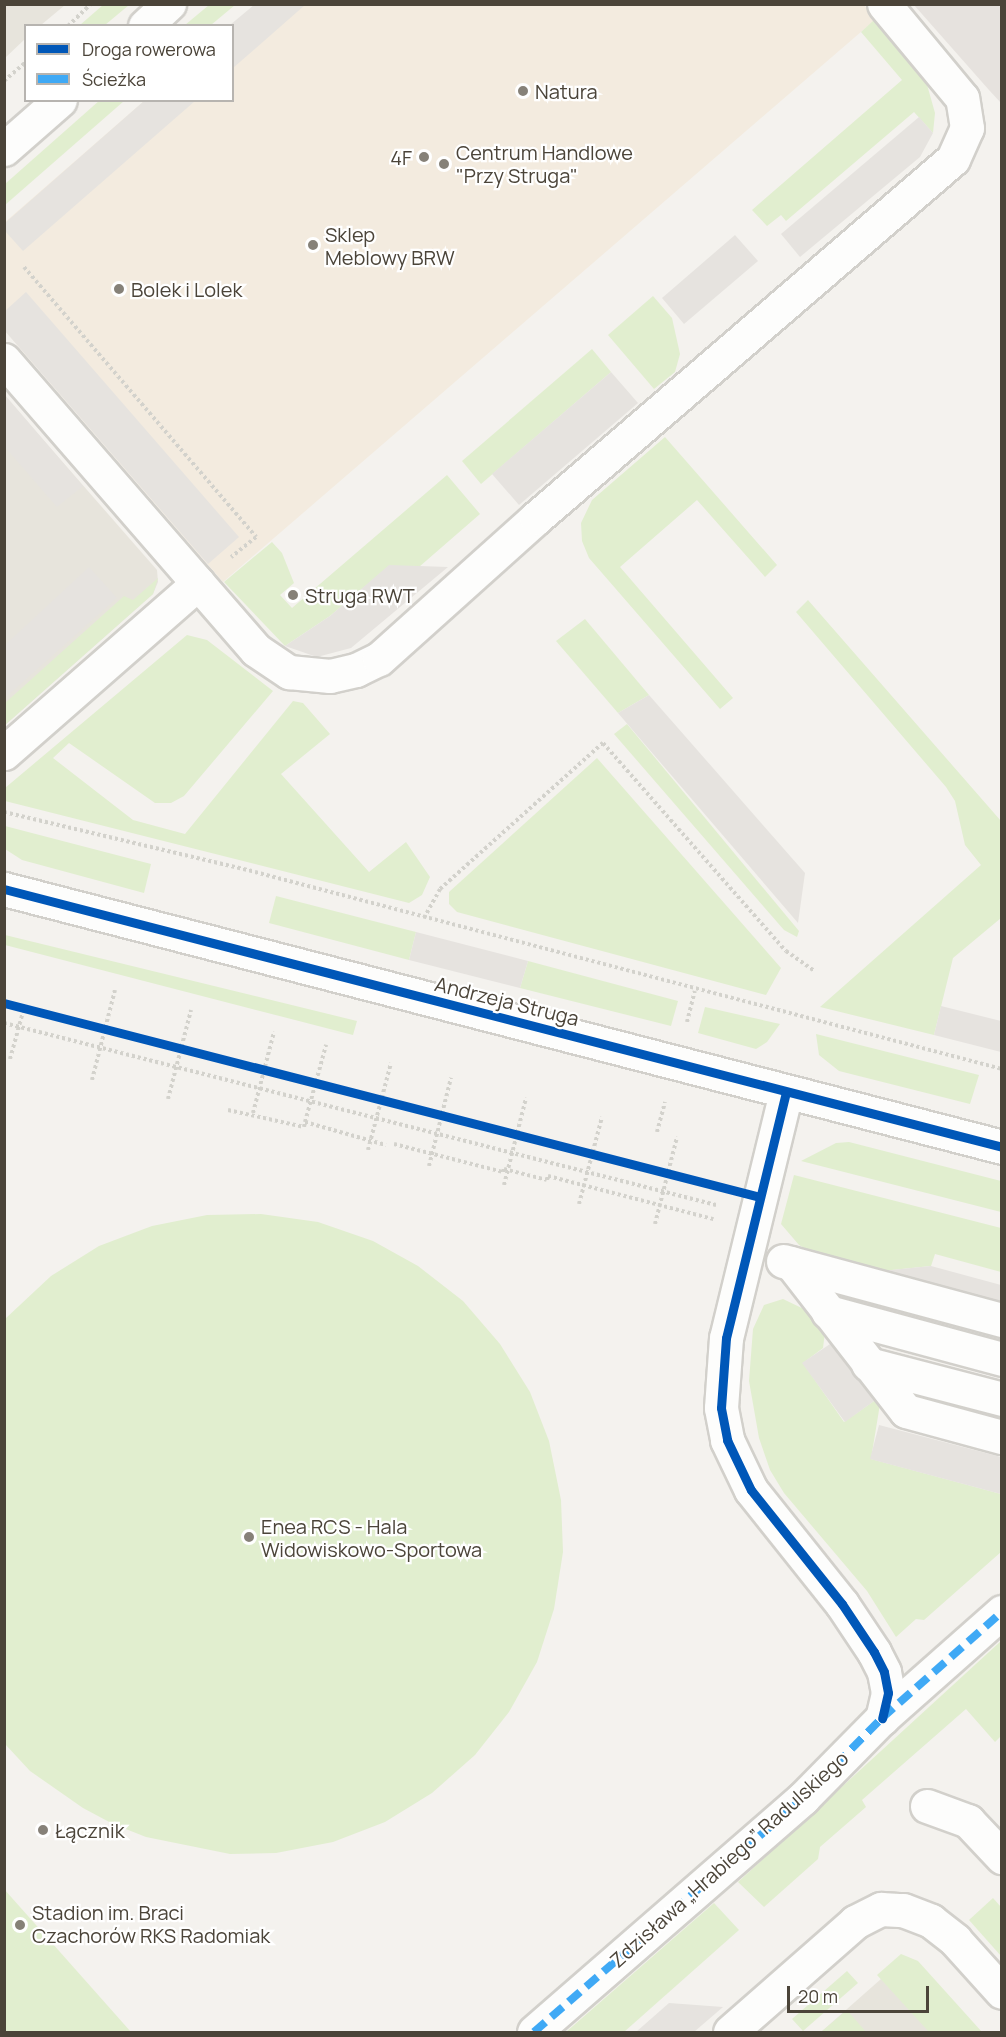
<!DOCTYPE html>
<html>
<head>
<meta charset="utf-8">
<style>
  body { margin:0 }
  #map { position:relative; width:1006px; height:2037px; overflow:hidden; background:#f4f2ee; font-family:Manrope,sans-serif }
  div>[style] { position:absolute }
  .residential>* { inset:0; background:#e7e4dc }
  .commercial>* { inset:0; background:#f3ebdf }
  .industrial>* { inset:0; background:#e6e2de }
  .green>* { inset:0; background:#e1eecf }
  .parking>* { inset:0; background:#e6e3df }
  .path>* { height:4px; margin-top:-2px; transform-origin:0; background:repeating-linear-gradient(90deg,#d3d2cc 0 3px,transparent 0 6px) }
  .roads { filter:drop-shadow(2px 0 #d2d0cb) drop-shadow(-2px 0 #d2d0cb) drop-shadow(0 2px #d2d0cb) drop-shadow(0 -2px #d2d0cb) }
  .minor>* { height:33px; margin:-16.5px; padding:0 16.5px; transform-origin:16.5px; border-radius:16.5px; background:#fdfdfc }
  .quiet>* { height:8px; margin-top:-4px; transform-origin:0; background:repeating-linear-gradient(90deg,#3fa9f5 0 15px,transparent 0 23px) }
  .cycleway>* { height:9px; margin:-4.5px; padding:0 4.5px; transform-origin:4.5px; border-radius:4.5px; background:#0057b8 }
  .dots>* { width:16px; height:16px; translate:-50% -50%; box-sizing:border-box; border:3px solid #fff; border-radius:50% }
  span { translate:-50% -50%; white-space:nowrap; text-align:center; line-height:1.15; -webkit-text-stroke:4.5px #fff; paint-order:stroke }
  .poi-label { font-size:20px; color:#4b4439 }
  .left { translate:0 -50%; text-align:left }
  .right { translate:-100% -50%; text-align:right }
  .street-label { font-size:20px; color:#4b4439 }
  .frame { position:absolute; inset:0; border:6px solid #4b4439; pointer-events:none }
  .legend { position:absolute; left:24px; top:24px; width:210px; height:78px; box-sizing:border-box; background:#fff; border:2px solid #b7b4b0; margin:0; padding:8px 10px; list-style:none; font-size:18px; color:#4b4439 }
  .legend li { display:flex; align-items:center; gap:12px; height:30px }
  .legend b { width:30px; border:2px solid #b7b4b0 }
  .scale { position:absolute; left:787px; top:1986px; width:142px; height:27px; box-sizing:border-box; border:3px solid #4b4439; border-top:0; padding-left:8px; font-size:18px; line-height:21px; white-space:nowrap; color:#4b4439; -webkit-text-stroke:4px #fff; paint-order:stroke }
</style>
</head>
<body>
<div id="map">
  <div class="residential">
    <div style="clip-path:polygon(5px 4px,65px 4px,65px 5px,41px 25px,26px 26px,25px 39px,5px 58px)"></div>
    <div style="clip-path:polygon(4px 395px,157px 570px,158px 582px,153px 594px,5px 725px)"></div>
    <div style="clip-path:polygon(881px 1979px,972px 2032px,821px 2032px)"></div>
  </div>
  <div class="commercial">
    <div style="clip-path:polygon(863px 4px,876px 19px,223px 582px,5px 331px,4px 223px,144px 101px,232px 100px,232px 26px,254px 5px)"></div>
  </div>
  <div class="industrial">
    <div style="clip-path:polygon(914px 5px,1001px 5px,1001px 103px,989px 90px)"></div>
  </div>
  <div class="green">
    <div style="clip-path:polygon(103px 5px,129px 5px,105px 25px,80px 25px)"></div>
    <div style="clip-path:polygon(209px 5px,235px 5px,211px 25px,185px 25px)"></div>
    <div style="clip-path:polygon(874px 20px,926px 81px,935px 113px,933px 133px,914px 112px,786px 221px,781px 215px,767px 226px,752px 210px,902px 80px,861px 32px)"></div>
    <div style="clip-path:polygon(100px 100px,124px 101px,5px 205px,5px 184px)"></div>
    <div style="clip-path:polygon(653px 296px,672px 318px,680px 354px,675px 372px,654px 389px,608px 335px)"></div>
    <div style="clip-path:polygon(592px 349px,611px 372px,481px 484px,462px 461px)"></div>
    <div style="clip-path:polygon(665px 437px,777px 565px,765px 577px,697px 500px,620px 567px,733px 698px,720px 709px,589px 558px,582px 541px,581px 523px,592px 500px)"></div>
    <div style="clip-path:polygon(447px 475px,480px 514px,419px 567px,389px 566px,330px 616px,285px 646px,224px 582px,272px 542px,282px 553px,294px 583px,280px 595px,292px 608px)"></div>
    <div style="clip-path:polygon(158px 578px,153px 594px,5px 725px,5px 703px,124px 596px,133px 600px)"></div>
    <div style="clip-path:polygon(808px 600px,1001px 821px,1001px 918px,953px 958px,934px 1035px,820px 1007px,981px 865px,965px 845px,955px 801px,946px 787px,796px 612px)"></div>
    <div style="clip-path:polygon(585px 619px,649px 695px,618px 713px,556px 641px)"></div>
    <div style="clip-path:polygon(187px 635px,207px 640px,273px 691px,184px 796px,171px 803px,155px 803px,69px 743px,53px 758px,133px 820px,185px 834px,293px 701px,303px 703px,330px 734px,281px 774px,369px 872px,406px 842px,430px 877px,422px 895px,409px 903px,5px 801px,5px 788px)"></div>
    <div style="clip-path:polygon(627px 724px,799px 931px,797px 937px,784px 930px,614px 734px)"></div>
    <div style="clip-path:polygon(597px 758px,781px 968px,766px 995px,457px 912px,449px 904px,449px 892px)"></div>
    <div style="clip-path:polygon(5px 826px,151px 864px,144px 893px,22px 860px,5px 849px)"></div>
    <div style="clip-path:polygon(276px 896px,416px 932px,409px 960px,269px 923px)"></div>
    <div style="clip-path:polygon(5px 935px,357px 1021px,353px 1035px,5px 945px)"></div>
    <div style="clip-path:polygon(528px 961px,678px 1001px,671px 1026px,520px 988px)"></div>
    <div style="clip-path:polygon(705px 1007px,780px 1024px,767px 1042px,756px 1049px,698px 1033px)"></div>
    <div style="clip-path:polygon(816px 1034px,979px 1075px,970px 1104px,839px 1071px,819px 1055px)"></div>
    <div style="clip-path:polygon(849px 1142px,1001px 1181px,1001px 1212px,801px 1161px,836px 1143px)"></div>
    <div style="clip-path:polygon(794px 1175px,1001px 1228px,1001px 1272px,935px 1254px,931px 1266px,872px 1272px,820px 1257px,799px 1245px,781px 1224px)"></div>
    <div style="clip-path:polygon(261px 1214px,318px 1222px,373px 1241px,418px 1266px,463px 1301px,500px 1344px,530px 1392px,549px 1441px,561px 1500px,563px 1552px,554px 1609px,537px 1662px,509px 1712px,475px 1755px,432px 1793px,385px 1822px,333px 1842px,276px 1853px,230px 1854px,146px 1837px,113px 1824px,83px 1808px,30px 1771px,5px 1744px,5px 1319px,51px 1276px,99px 1246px,152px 1226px,207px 1215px)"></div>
    <div style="clip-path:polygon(783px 1299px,808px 1311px,825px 1332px,823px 1348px,803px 1363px,844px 1422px,874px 1401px,880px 1404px,871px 1459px,1001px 1494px,1001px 1552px,924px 1620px,916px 1619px,896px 1637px,867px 1591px,784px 1493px,770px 1470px,759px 1438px,749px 1381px,753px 1329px,764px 1305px)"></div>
    <div style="clip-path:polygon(1001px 1641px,1001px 1736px,995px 1742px,966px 1709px,862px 1800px,866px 1807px,820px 1847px,818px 1859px,764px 1907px,738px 1882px)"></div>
    <div style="clip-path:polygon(4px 1889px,68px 1961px,131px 2032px,5px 2032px)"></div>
    <div style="clip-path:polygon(993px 1898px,1001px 1907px,1001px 1956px,969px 1920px)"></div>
    <div style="clip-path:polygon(714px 1903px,739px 1930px,624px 2032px,566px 2032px)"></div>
    <div style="clip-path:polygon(901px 1954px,918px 1961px,982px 2032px,929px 2032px,877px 1975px)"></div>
    <div style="clip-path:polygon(847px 1971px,858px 1983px,803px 2031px,792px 2019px)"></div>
    <div style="clip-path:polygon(847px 2010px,866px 2032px,821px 2032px)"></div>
  </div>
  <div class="parking">
    <div style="clip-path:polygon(254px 5px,305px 5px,233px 68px,230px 25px)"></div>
    <div style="clip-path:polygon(144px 101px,195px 101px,23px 251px,5px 231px,5px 223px)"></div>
    <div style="clip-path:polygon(919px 117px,933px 133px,920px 157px,800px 257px,781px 234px)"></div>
    <div style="clip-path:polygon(735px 235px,758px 261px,684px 324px,662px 298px)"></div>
    <div style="clip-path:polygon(26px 292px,239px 537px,208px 564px,5px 331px,5px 311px)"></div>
    <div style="clip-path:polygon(611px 372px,638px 403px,519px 505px,492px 474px)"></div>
    <div style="clip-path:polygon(5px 395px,83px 486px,57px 507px,5px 447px)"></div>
    <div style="clip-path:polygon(389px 565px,448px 567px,351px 648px,317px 657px,285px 646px,330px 616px)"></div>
    <div style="clip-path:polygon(89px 567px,117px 598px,5px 698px,5px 645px)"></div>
    <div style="clip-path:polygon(649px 695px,805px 873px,798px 923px,618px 713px)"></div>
    <div style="clip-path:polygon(416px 932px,528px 961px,520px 988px,409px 960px)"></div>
    <div style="clip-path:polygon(941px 1006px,1001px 1021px,1001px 1052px,934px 1035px)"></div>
    <div style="clip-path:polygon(931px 1266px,1001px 1285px,1001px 1307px,872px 1272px)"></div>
    <div style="clip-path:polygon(833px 1342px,874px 1401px,845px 1422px,802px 1363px)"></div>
    <div style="clip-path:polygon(879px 1425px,1001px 1457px,1001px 1494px,870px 1459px)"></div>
    <div style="clip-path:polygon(669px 2003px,723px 2007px,694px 2032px,636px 2032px)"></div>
  </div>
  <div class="path">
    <div style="left:68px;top:26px;width:32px;rotate:-44deg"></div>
    <div style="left:4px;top:81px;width:29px;rotate:-41deg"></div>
    <div style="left:24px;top:267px;width:356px;rotate:49.3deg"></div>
    <div style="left:256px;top:537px;width:32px;rotate:141deg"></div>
    <div style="left:4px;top:812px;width:258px;rotate:13.4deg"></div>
    <div style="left:255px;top:872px;width:773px;rotate:14.77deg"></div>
    <div style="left:424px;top:918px;width:33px;rotate:-61deg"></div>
    <div style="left:440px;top:889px;width:219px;rotate:-41.9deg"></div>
    <div style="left:603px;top:743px;width:277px;rotate:48.7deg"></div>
    <div style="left:786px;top:951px;width:35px;rotate:35deg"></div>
    <div style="left:687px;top:1022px;width:32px;rotate:-76deg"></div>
    <div style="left:4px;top:1023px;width:735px;rotate:14.34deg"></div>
    <div style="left:10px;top:1059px;width:53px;rotate:-74.6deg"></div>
    <div style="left:92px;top:1080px;width:93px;rotate:-75.7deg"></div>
    <div style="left:168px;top:1099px;width:92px;rotate:-75.5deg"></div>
    <div style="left:228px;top:1110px;width:78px;rotate:12.6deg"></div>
    <div style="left:304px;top:1127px;width:5px;rotate:-79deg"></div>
    <div style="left:305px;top:1122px;width:84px;rotate:15.9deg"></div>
    <div style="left:253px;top:1113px;width:84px;rotate:-75.5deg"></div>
    <div style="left:305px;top:1122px;width:80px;rotate:-74.7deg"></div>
    <div style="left:657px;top:1132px;width:31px;rotate:-75deg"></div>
    <div style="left:394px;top:1144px;width:113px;rotate:14.4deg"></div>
    <div style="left:503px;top:1172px;width:3px;rotate:-72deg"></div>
    <div style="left:504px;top:1169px;width:44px;rotate:14.3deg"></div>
    <div style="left:547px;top:1180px;width:4px;rotate:-76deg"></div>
    <div style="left:548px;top:1176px;width:171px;rotate:14.6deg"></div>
    <div style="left:368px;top:1150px;width:90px;rotate:-75.2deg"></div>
    <div style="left:429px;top:1166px;width:91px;rotate:-76deg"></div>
    <div style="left:504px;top:1185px;width:90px;rotate:-75.8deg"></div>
    <div style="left:579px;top:1204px;width:90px;rotate:-75.2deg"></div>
    <div style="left:655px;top:1224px;width:90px;rotate:-75.8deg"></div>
  </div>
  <div class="roads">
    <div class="minor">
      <div style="left:145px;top:26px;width:33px;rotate:-43deg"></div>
      <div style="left:4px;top:149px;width:74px;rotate:-41.2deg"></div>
      <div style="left:4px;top:360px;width:384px;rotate:49deg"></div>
      <div style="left:256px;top:650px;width:40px;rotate:34deg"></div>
      <div style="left:289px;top:672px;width:41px;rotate:5.6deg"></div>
      <div style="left:330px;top:676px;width:27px;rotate:-13deg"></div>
      <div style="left:356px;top:670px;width:25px;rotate:-26deg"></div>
      <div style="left:379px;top:659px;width:211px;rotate:-41.9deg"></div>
      <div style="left:536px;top:518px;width:550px;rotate:-40.73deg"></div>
      <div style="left:953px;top:159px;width:34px;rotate:-66deg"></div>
      <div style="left:967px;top:128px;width:30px;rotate:-99deg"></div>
      <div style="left:962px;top:98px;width:122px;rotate:-129.7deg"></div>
      <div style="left:4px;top:753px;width:258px;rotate:-41.2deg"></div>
      <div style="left:4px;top:889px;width:1031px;rotate:14.49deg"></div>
      <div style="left:786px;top:1092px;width:253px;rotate:103.7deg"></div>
      <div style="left:726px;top:1338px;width:70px;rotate:94.1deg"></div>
      <div style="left:721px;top:1408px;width:33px;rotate:79deg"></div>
      <div style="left:727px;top:1440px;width:55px;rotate:64.4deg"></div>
      <div style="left:751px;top:1490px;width:146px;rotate:51.4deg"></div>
      <div style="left:842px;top:1604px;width:58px;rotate:56.3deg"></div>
      <div style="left:874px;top:1652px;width:22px;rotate:63deg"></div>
      <div style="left:884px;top:1672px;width:21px;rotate:79deg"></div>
      <div style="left:888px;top:1693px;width:26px;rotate:103deg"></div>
      <div style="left:783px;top:1261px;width:227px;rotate:15.1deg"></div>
      <div style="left:791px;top:1263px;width:187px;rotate:52.2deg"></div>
      <div style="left:906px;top:1411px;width:99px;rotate:15.2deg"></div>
      <div style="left:828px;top:1312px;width:180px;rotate:15.1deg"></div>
      <div style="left:868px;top:1364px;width:138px;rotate:14.6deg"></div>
      <div style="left:927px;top:1806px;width:44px;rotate:20.1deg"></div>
      <div style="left:968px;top:1821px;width:50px;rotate:46.6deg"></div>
      <div style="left:534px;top:2032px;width:357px;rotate:-41deg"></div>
      <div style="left:803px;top:1798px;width:112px;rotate:-45.4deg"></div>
      <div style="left:882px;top:1718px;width:160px;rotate:-41.5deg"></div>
      <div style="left:730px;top:2032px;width:167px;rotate:-41.3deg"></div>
      <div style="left:855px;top:1922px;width:29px;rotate:-27deg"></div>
      <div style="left:881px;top:1909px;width:22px;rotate:3deg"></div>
      <div style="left:903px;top:1910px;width:30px;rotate:21deg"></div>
      <div style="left:931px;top:1921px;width:31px;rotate:38deg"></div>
      <div style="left:955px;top:1940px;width:70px;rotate:47.9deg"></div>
    </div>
  </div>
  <div class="quiet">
    <div style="left:534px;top:2032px;width:357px;rotate:-41deg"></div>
    <div style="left:803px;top:1798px;width:112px;rotate:-45.4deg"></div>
    <div style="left:882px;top:1718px;width:160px;rotate:-41.5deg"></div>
  </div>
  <div class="cycleway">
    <div style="left:4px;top:889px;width:1031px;rotate:14.49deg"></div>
    <div style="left:4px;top:1003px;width:780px;rotate:14.39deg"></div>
    <div style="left:786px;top:1092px;width:253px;rotate:103.7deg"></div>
    <div style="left:726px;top:1338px;width:70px;rotate:94.1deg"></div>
    <div style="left:721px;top:1408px;width:33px;rotate:79deg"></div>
    <div style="left:727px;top:1440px;width:55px;rotate:64.4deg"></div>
    <div style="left:751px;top:1490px;width:146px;rotate:51.4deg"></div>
    <div style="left:842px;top:1604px;width:58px;rotate:56.3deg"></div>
    <div style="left:874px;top:1652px;width:22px;rotate:63deg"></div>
    <div style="left:884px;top:1672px;width:21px;rotate:79deg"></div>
    <div style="left:888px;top:1693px;width:26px;rotate:103deg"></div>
  </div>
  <div class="dots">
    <div style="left:523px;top:91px;background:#868178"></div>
    <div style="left:424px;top:157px;background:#868178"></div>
    <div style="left:444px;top:164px;background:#868178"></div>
    <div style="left:313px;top:245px;background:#868178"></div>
    <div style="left:119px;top:289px;background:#868178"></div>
    <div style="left:293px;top:595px;background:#868178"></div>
    <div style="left:249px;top:1537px;background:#868178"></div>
    <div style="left:43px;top:1830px;background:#868178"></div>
    <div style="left:20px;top:1925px;background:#868178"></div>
  </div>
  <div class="poi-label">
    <span class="left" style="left:535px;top:91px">Natura</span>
    <span class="left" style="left:456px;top:164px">Centrum Handlowe<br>"Przy Struga"</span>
    <span class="right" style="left:412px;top:157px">4F</span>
    <span class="left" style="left:325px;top:246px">Sklep<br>Meblowy BRW</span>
    <span class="left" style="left:131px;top:289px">Bolek i Lolek</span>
    <span class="left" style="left:305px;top:595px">Struga RWT</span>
    <span class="left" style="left:261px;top:1538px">Enea RCS - Hala<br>Widowiskowo-Sportowa</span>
    <span class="left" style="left:55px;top:1830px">Łącznik</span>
    <span class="left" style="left:32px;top:1924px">Stadion im. Braci<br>Czachorów RKS Radomiak</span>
  </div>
  <div class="street-label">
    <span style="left:507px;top:1001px;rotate:14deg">Andrzeja Struga</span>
    <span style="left:729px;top:1859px;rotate:-42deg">Zdzisława „Hrabiego” Radulskiego</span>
  </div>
  <div class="frame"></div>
  <ul class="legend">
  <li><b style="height:8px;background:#0057b8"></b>Droga rowerowa</li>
  <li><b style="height:8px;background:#3fa9f5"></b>Ścieżka</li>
  </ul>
  <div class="scale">20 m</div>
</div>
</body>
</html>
